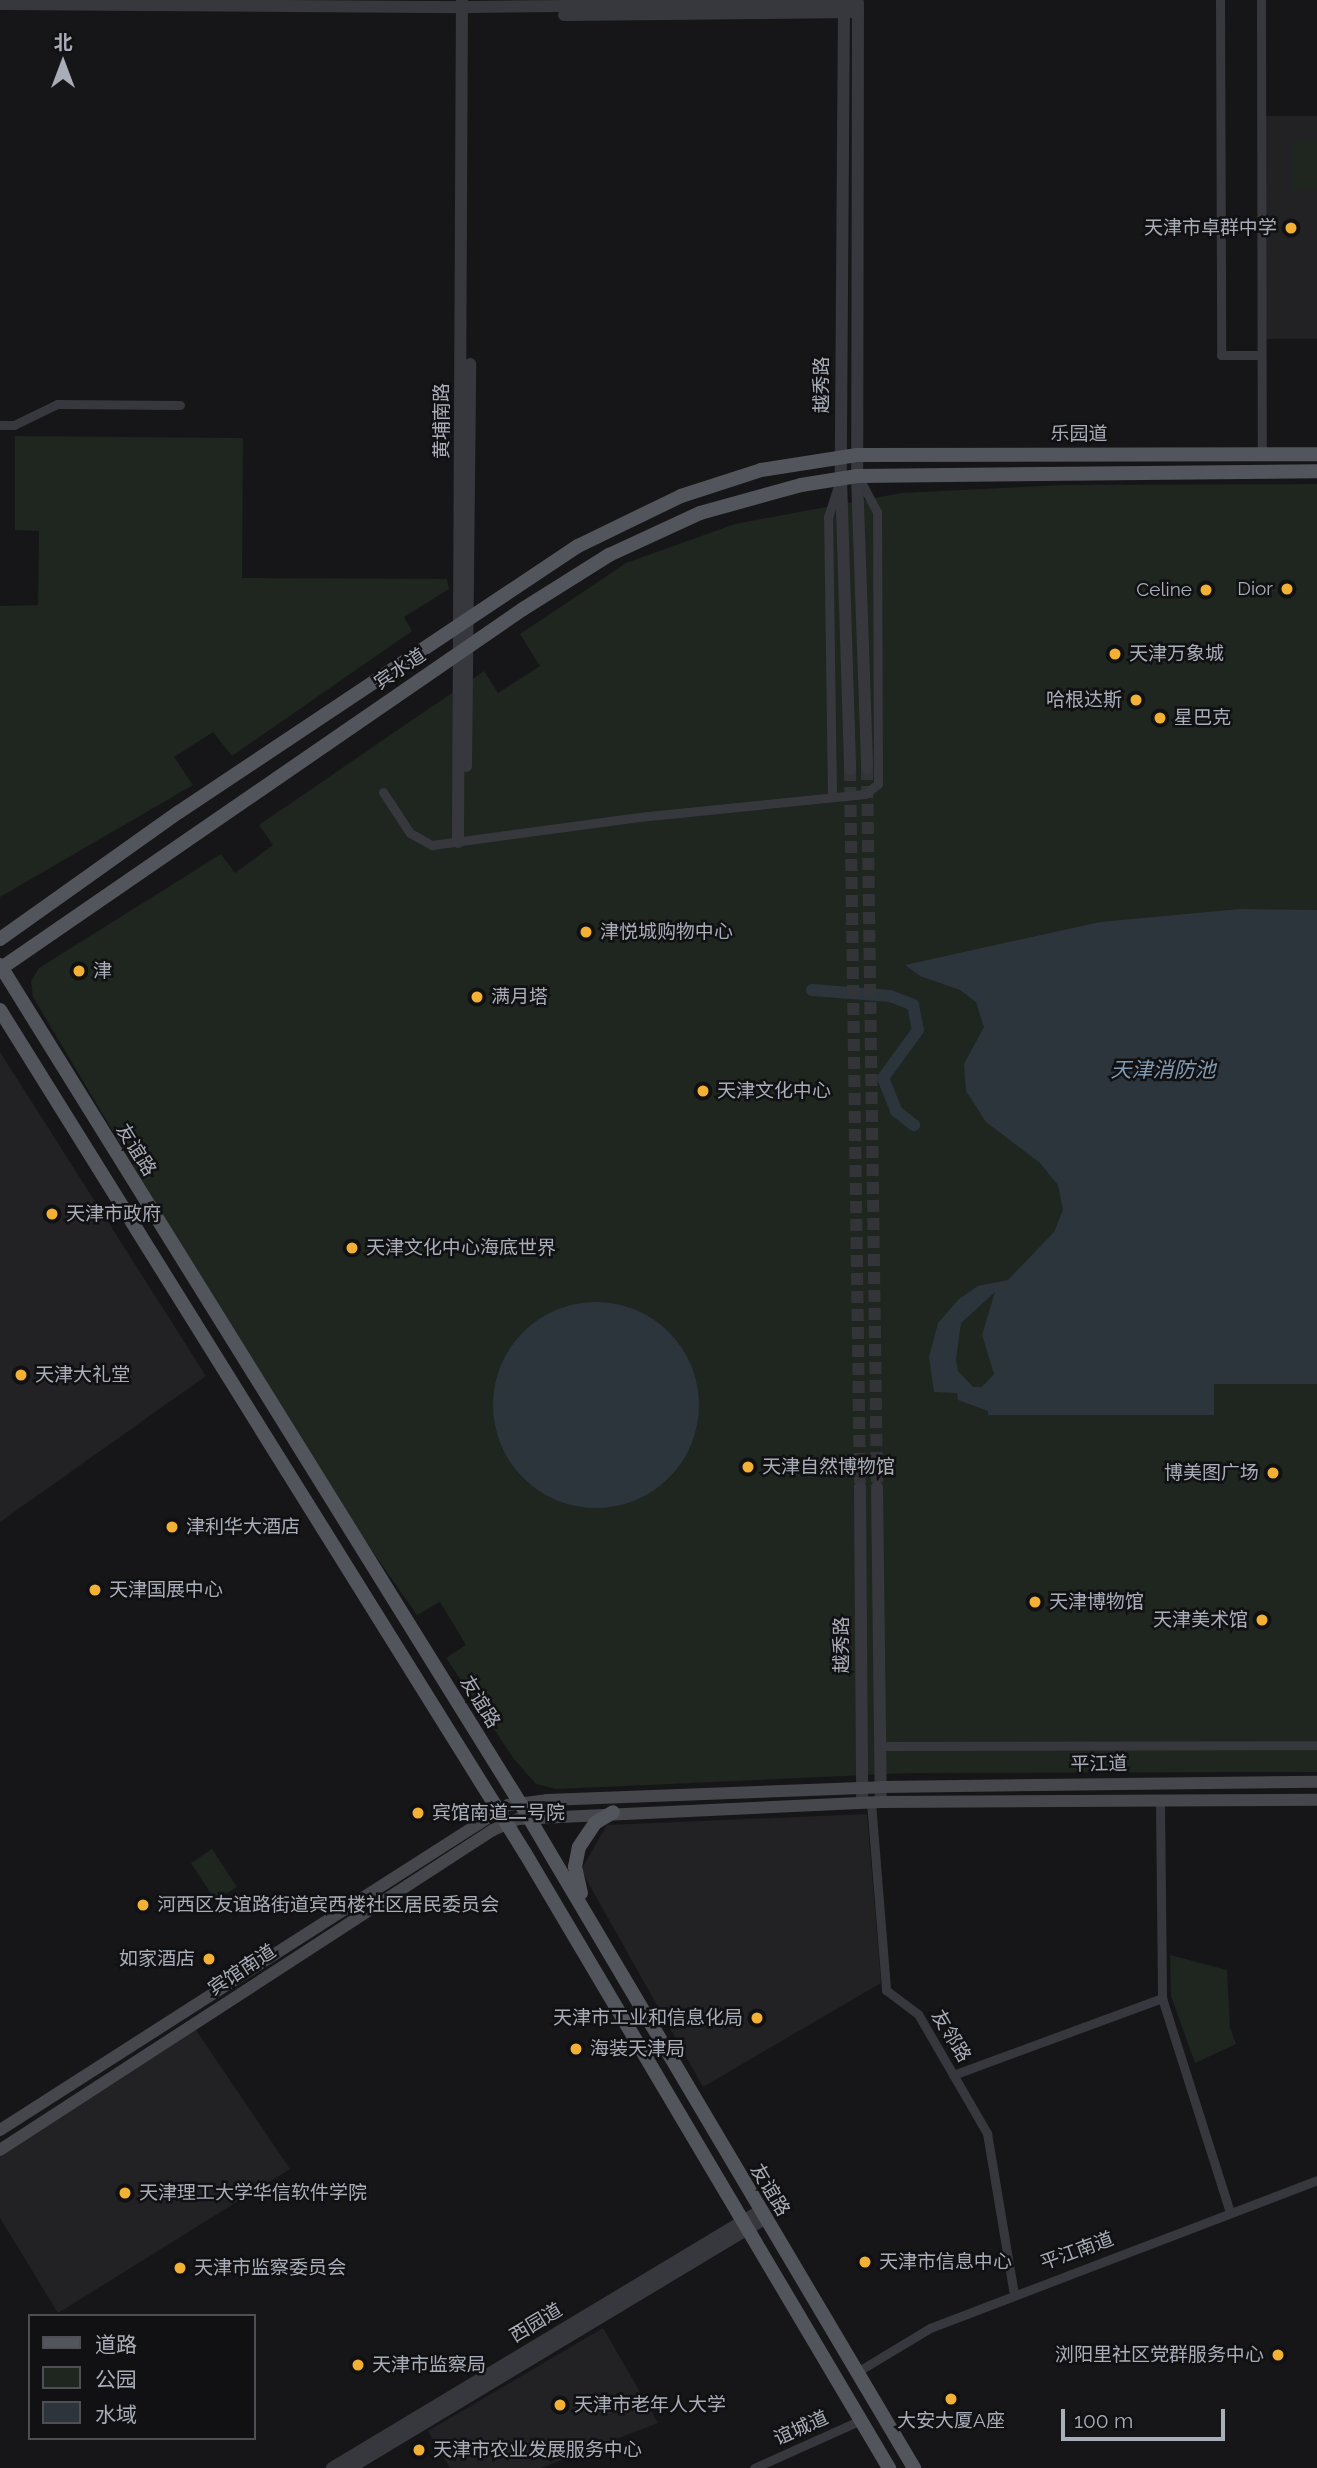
<!DOCTYPE html>
<html>
<head>
<meta charset="utf-8">
<style>
  body { margin:0 }
  #map { position:relative; width:1317px; height:2468px; overflow:hidden; background:#161618; font-family:Raleway,"Noto Sans SC",sans-serif }
  div>[style] { position:absolute }
  .built>* { inset:0; background:#222225 }
  .green>* { inset:0; background:#1e261f }
  .water>* { inset:0; background:#2c353c }
  .round { border-radius:50% }
  .canal>* { height:12px; margin:-6px; padding:0 6px; transform-origin:6px; border-radius:6px; background:#2c353c }
  .tertiary-tunnel>* { height:12px; margin-top:-6px; transform-origin:0; background:repeating-linear-gradient(90deg,#333438 0 12px,transparent 0 18px) }
  .minor>* { height:9px; margin:-4.5px; padding:0 4.5px; transform-origin:4.5px; border-radius:4.5px; background:#37383d }
  .tertiary>* { height:12px; margin:-6px; padding:0 6px; transform-origin:6px; border-radius:6px; background:#37383d }
  .secondary>* { height:12px; margin:-6px; padding:0 6px; transform-origin:6px; border-radius:6px; background:#45474d }
  .primary>* { height:14px; margin:-7px; padding:0 7px; transform-origin:7px; border-radius:7px; background:#53555c }
  .dots>* { width:19px; height:19px; translate:-50% -50%; box-sizing:border-box; border:4px solid #111113; border-radius:50% }
  span { translate:-50% -50%; white-space:nowrap; text-align:center; line-height:1.15; -webkit-text-stroke:5px #111113; paint-order:stroke }
  .poi-label { font-size:19px; color:#a8adb8 }
  .right { translate:-100% -50%; text-align:right }
  .left { translate:0 -50%; text-align:left }
  .street-label { font-size:19px; color:#a8adb8 }
  .water-label { font-size:21px; color:#7f9bb3; font-style:italic }
  .legend { position:absolute; left:28px; top:2314px; width:228px; height:126px; box-sizing:border-box; background:#111113; border:2px solid #4d4f55; margin:0; padding:9px 12px; list-style:none; font-size:21px; color:#a8adb8 }
  .legend li { display:flex; align-items:center; gap:14px; height:35px }
  .legend b { width:35px; border:2px solid #4d4f55 }
  .north { position:absolute; left:28px; top:28px; width:70px; height:70px; -webkit-text-stroke:5px #111113; paint-order:stroke; rotate:0deg; font-size:19px; font-weight:700; line-height:28px; text-align:center; color:#a8adb8 }
  .north::after { content:''; display:block; margin:auto; width:24px; height:32px; background:#a8adb8; clip-path:polygon(50% 0,100% 100%,50% 72%,0 100%) }
  .scale { position:absolute; left:1061px; top:2409px; width:164px; height:32px; box-sizing:border-box; border:4px solid #a8adb8; border-top:0; padding-left:9px; font-size:21px; line-height:24px; white-space:nowrap; color:#a8adb8; -webkit-text-stroke:5px #111113; paint-order:stroke }
</style>
</head>
<body>
<div id="map">
  <div class="built">
    <div style="clip-path:polygon(1266px 116px,1317px 116px,1317px 339px,1265px 339px)"></div>
    <div style="clip-path:polygon(0 1052px,206px 1376px,0 1522px)"></div>
    <div style="clip-path:polygon(867px 1814px,881px 1983px,703px 2087px,581px 1870px,607px 1825px)"></div>
    <div style="clip-path:polygon(196px 2030px,290px 2169px,58px 2313px,0 2218px,0 2157px)"></div>
    <div style="clip-path:polygon(603px 2328px,658px 2423px,541px 2468px,450px 2468px,428px 2431px)"></div>
  </div>
  <div class="green">
    <div style="clip-path:polygon(1293px 142px,1317px 142px,1317px 190px,1293px 190px)"></div>
    <div style="clip-path:polygon(15px 436px,243px 438px,242px 578px,447px 579px,449px 589px,404px 617px,412px 631px,232px 756px,213px 732px,174px 757px,193px 785px,0 897px,0 606px,38px 605px,39px 531px,15px 530px)"></div>
    <div style="clip-path:polygon(1317px 484px,1317px 1772px,911px 1773px,556px 1789px,536px 1784px,514px 1759px,446px 1658px,466px 1645px,440px 1602px,417px 1615px,349px 1518px,145px 1185px,33px 997px,31px 981px,39px 968px,221px 854px,235px 873px,273px 845px,259px 825px,484px 671px,498px 693px,540px 666px,520px 634px,626px 563px,735px 524px,901px 493px,1064px 485px)"></div>
    <div style="clip-path:polygon(212px 1849px,237px 1887px,215px 1900px,191px 1863px)"></div>
    <div style="clip-path:polygon(1170px 1955px,1227px 1970px,1230px 2028px,1236px 2044px,1195px 2063px,1171px 1996px)"></div>
  </div>
  <div class="water">
    <div style="clip-path:polygon(evenodd,1240px 909px,1317px 910px,1317px 1384px,1214px 1384px,1214px 1415px,988px 1415px,988px 1411px,958px 1400px,957px 1393px,934px 1392px,929px 1357px,938px 1323px,959px 1299px,978px 1286px,1008px 1280px,1054px 1232px,1063px 1210px,1058px 1185px,1040px 1163px,986px 1122px,966px 1091px,964px 1064px,984px 1027px,976px 1002px,960px 990px,920px 976px,905px 965px,1100px 922px,1240px 909px,995px 1292px,982px 1335px,994px 1374px,982px 1387px,973px 1387px,958px 1371px,956px 1360px,961px 1323px,995px 1292px)"></div>
    <div class="round" style="left:493px;top:1302px;width:206px;height:206px"></div>
  </div>
  <div class="canal">
    <div style="left:812px;top:990px;width:78px;rotate:4.4deg"></div>
    <div style="left:890px;top:996px;width:25px;rotate:21deg"></div>
    <div style="left:913px;top:1005px;width:25px;rotate:79deg"></div>
    <div style="left:918px;top:1030px;width:59px;rotate:126.1deg"></div>
    <div style="left:883px;top:1078px;width:35px;rotate:68deg"></div>
    <div style="left:896px;top:1111px;width:23px;rotate:38deg"></div>
  </div>
  <div class="tertiary-tunnel">
    <div style="left:867px;top:768px;width:719px;rotate:89.2deg"></div>
    <div style="left:850px;top:769px;width:718px;rotate:89.2deg"></div>
  </div>
  <div class="minor">
    <div style="left:1220px;top:0;width:355px;rotate:89.8deg"></div>
    <div style="left:1221px;top:355px;width:39px"></div>
    <div style="left:1261px;top:0;width:453px;rotate:89.9deg"></div>
    <div style="left:0;top:425px;width:14px"></div>
    <div style="left:14px;top:425px;width:48px;rotate:-26deg"></div>
    <div style="left:57px;top:404px;width:123px;rotate:0.5deg"></div>
    <div style="left:383px;top:792px;width:49px;rotate:56.6deg"></div>
    <div style="left:410px;top:833px;width:25px;rotate:29deg"></div>
    <div style="left:432px;top:845px;width:209px;rotate:-7.7deg"></div>
    <div style="left:639px;top:817px;width:227px;rotate:-5.8deg"></div>
    <div style="left:865px;top:794px;width:16px;rotate:-38deg"></div>
    <div style="left:878px;top:784px;width:272px;rotate:-90.2deg"></div>
    <div style="left:877px;top:512px;width:40px;rotate:-118deg"></div>
    <div style="left:832px;top:797px;width:280px;rotate:-90.8deg"></div>
    <div style="left:828px;top:517px;width:36px;rotate:-72deg"></div>
    <div style="left:881px;top:1746px;width:436px;rotate:-0.1deg"></div>
    <div style="left:871px;top:1802px;width:189px;rotate:85.4deg"></div>
    <div style="left:886px;top:1990px;width:40px;rotate:37deg"></div>
    <div style="left:918px;top:2014px;width:138px;rotate:59.9deg"></div>
    <div style="left:987px;top:2133px;width:163px;rotate:80.5deg"></div>
    <div style="left:1160px;top:1802px;width:196px;rotate:89.4deg"></div>
    <div style="left:1162px;top:1998px;width:225px;rotate:72.4deg"></div>
    <div style="left:953px;top:2075px;width:223px;rotate:-20.2deg"></div>
    <div style="left:857px;top:2372px;width:85px;rotate:-31.1deg"></div>
    <div style="left:930px;top:2328px;width:414px;rotate:-20.9deg"></div>
    <div style="left:754px;top:2468px;width:117px;rotate:-24.2deg"></div>
  </div>
  <div class="tertiary">
    <div style="left:0;top:4px;width:468px;rotate:0.4deg"></div>
    <div style="left:468px;top:7px;width:390px;rotate:-0.6deg"></div>
    <div style="left:844px;top:4px;width:474px;rotate:90.4deg"></div>
    <div style="left:841px;top:478px;width:291px;rotate:88.2deg"></div>
    <div style="left:858px;top:6px;width:470px;rotate:90.1deg"></div>
    <div style="left:857px;top:476px;width:292px;rotate:88deg"></div>
    <div style="left:564px;top:15px;width:294px;rotate:-0.6deg"></div>
    <div style="left:466px;top:766px;width:402px;rotate:-89.4deg"></div>
    <div style="left:458px;top:842px;width:842px;rotate:-89.73deg"></div>
    <div style="left:860px;top:1487px;width:315px;rotate:89.6deg"></div>
    <div style="left:877px;top:1487px;width:315px;rotate:89.3deg"></div>
    <div style="left:332px;top:2468px;width:499px;rotate:-31deg"></div>
    <div style="left:350px;top:2468px;width:484px;rotate:-31deg"></div>
  </div>
  <div class="secondary">
    <div style="left:0;top:2130px;width:603px;rotate:-32.61deg"></div>
    <div style="left:508px;top:1805px;width:39px;rotate:-7deg"></div>
    <div style="left:547px;top:1800px;width:334px;rotate:-2.2deg"></div>
    <div style="left:881px;top:1787px;width:436px;rotate:-0.7deg"></div>
    <div style="left:0;top:2150px;width:588px;rotate:-32.99deg"></div>
    <div style="left:493px;top:1830px;width:27px;rotate:-24deg"></div>
    <div style="left:518px;top:1819px;width:363px;rotate:-2.7deg"></div>
    <div style="left:881px;top:1802px;width:436px;rotate:-0.3deg"></div>
  </div>
  <div class="primary">
    <div style="left:0;top:939px;width:219px;rotate:-35.4deg"></div>
    <div style="left:179px;top:812px;width:480px;rotate:-33.7deg"></div>
    <div style="left:578px;top:546px;width:114px;rotate:-25.9deg"></div>
    <div style="left:681px;top:496px;width:84px;rotate:-18deg"></div>
    <div style="left:761px;top:470px;width:97px;rotate:-8.9deg"></div>
    <div style="left:857px;top:455px;width:460px;rotate:-0.1deg"></div>
    <div style="left:0;top:965px;width:996px;rotate:58.18deg"></div>
    <div style="left:525px;top:1811px;width:764px;rotate:59.37deg"></div>
    <div style="left:0;top:969px;width:635px;rotate:-34.54deg"></div>
    <div style="left:523px;top:609px;width:102px;rotate:-32.1deg"></div>
    <div style="left:609px;top:555px;width:100px;rotate:-24.8deg"></div>
    <div style="left:700px;top:513px;width:105px;rotate:-15.5deg"></div>
    <div style="left:801px;top:485px;width:57px;rotate:-9.1deg"></div>
    <div style="left:857px;top:476px;width:460px;rotate:-0.6deg"></div>
    <div style="left:0;top:1010px;width:993px;rotate:58.09deg"></div>
    <div style="left:525px;top:1853px;width:715px;rotate:59.38deg"></div>
    <div style="left:581px;top:1893px;width:27px;rotate:-103deg"></div>
    <div style="left:575px;top:1867px;width:20px;rotate:-79deg"></div>
    <div style="left:579px;top:1847px;width:29px;rotate:-56deg"></div>
    <div style="left:595px;top:1823px;width:21px;rotate:-31deg"></div>
  </div>
  <div class="dots">
    <div style="left:1291px;top:228px;background:#f2b134"></div>
    <div style="left:1287px;top:589px;background:#f2b134"></div>
    <div style="left:1206px;top:590px;background:#f2b134"></div>
    <div style="left:1115px;top:654px;background:#f2b134"></div>
    <div style="left:1136px;top:700px;background:#f2b134"></div>
    <div style="left:1160px;top:718px;background:#f2b134"></div>
    <div style="left:586px;top:932px;background:#f2b134"></div>
    <div style="left:79px;top:971px;background:#f2b134"></div>
    <div style="left:477px;top:997px;background:#f2b134"></div>
    <div style="left:703px;top:1091px;background:#f2b134"></div>
    <div style="left:52px;top:1214px;background:#f2b134"></div>
    <div style="left:352px;top:1248px;background:#f2b134"></div>
    <div style="left:21px;top:1375px;background:#f2b134"></div>
    <div style="left:748px;top:1467px;background:#f2b134"></div>
    <div style="left:1273px;top:1473px;background:#f2b134"></div>
    <div style="left:172px;top:1527px;background:#f2b134"></div>
    <div style="left:95px;top:1590px;background:#f2b134"></div>
    <div style="left:1035px;top:1602px;background:#f2b134"></div>
    <div style="left:1262px;top:1620px;background:#f2b134"></div>
    <div style="left:418px;top:1813px;background:#f2b134"></div>
    <div style="left:143px;top:1905px;background:#f2b134"></div>
    <div style="left:209px;top:1959px;background:#f2b134"></div>
    <div style="left:757px;top:2018px;background:#f2b134"></div>
    <div style="left:576px;top:2049px;background:#f2b134"></div>
    <div style="left:125px;top:2193px;background:#f2b134"></div>
    <div style="left:865px;top:2262px;background:#f2b134"></div>
    <div style="left:180px;top:2268px;background:#f2b134"></div>
    <div style="left:1278px;top:2355px;background:#f2b134"></div>
    <div style="left:358px;top:2365px;background:#f2b134"></div>
    <div style="left:951px;top:2399px;background:#f2b134"></div>
    <div style="left:560px;top:2405px;background:#f2b134"></div>
    <div style="left:419px;top:2450px;background:#f2b134"></div>
  </div>
  <div class="poi-label">
    <span class="right" style="left:1277px;top:228px">天津市卓群中学</span>
    <span class="right" style="left:1273px;top:589px">Dior</span>
    <span class="right" style="left:1192px;top:590px">Celine</span>
    <span class="left" style="left:1129px;top:654px">天津万象城</span>
    <span class="right" style="left:1122px;top:700px">哈根达斯</span>
    <span class="left" style="left:1174px;top:718px">星巴克</span>
    <span class="left" style="left:600px;top:932px">津悦城购物中心</span>
    <span class="left" style="left:93px;top:971px">津</span>
    <span class="left" style="left:491px;top:997px">满月塔</span>
    <span class="left" style="left:717px;top:1091px">天津文化中心</span>
    <span class="left" style="left:66px;top:1214px">天津市政府</span>
    <span class="left" style="left:366px;top:1248px">天津文化中心海底世界</span>
    <span class="left" style="left:35px;top:1375px">天津大礼堂</span>
    <span class="left" style="left:762px;top:1467px">天津自然博物馆</span>
    <span class="right" style="left:1259px;top:1473px">博美图广场</span>
    <span class="left" style="left:186px;top:1527px">津利华大酒店</span>
    <span class="left" style="left:109px;top:1590px">天津国展中心</span>
    <span class="left" style="left:1049px;top:1602px">天津博物馆</span>
    <span class="right" style="left:1248px;top:1620px">天津美术馆</span>
    <span class="left" style="left:432px;top:1813px">宾馆南道二号院</span>
    <span class="left" style="left:157px;top:1905px">河西区友谊路街道宾西楼社区居民委员会</span>
    <span class="right" style="left:195px;top:1959px">如家酒店</span>
    <span class="right" style="left:743px;top:2018px">天津市工业和信息化局</span>
    <span class="left" style="left:590px;top:2049px">海装天津局</span>
    <span class="left" style="left:139px;top:2193px">天津理工大学华信软件学院</span>
    <span class="left" style="left:879px;top:2262px">天津市信息中心</span>
    <span class="left" style="left:194px;top:2268px">天津市监察委员会</span>
    <span class="right" style="left:1264px;top:2355px">浏阳里社区党群服务中心</span>
    <span class="left" style="left:372px;top:2365px">天津市监察局</span>
    <span class="left" style="left:574px;top:2405px">天津市老年人大学</span>
    <span style="left:951px;top:2421px">大安大厦A座</span>
    <span class="left" style="left:433px;top:2450px">天津市农业发展服务中心</span>
  </div>
  <div class="street-label">
    <span style="left:822px;top:385px;rotate:-90deg">越秀路</span>
    <span style="left:442px;top:421px;rotate:-90deg">黄埔南路</span>
    <span style="left:1079px;top:434px">乐园道</span>
    <span style="left:400px;top:669px;rotate:-34deg">宾水道</span>
    <span style="left:136px;top:1150px;rotate:58deg">友谊路</span>
    <span style="left:842px;top:1645px;rotate:-90deg">越秀路</span>
    <span style="left:480px;top:1702px;rotate:58deg">友谊路</span>
    <span style="left:1099px;top:1764px;rotate:-1deg">平江道</span>
    <span style="left:242px;top:1970px;rotate:-33deg">宾馆南道</span>
    <span style="left:951px;top:2036px;rotate:59deg">友邻路</span>
    <span style="left:770px;top:2190px;rotate:59deg">友谊路</span>
    <span style="left:1077px;top:2251px;rotate:-20deg">平江南道</span>
    <span style="left:536px;top:2323px;rotate:-31deg">西园道</span>
    <span style="left:801px;top:2428px;rotate:-24deg">谊城道</span>
  </div>
  <div class="water-label">
    <span style="left:1163px;top:1070px">天津消防池</span>
  </div>
  <ul class="legend">
  <li><b style="height:9px;background:#53555c"></b>道路</li>
  <li><b style="height:19px;background:#1e261f"></b>公园</li>
  <li><b style="height:19px;background:#2c353c"></b>水域</li>
  </ul>
  <div class="north">北</div>
  <div class="scale">100 m</div>
</div>
</body>
</html>
